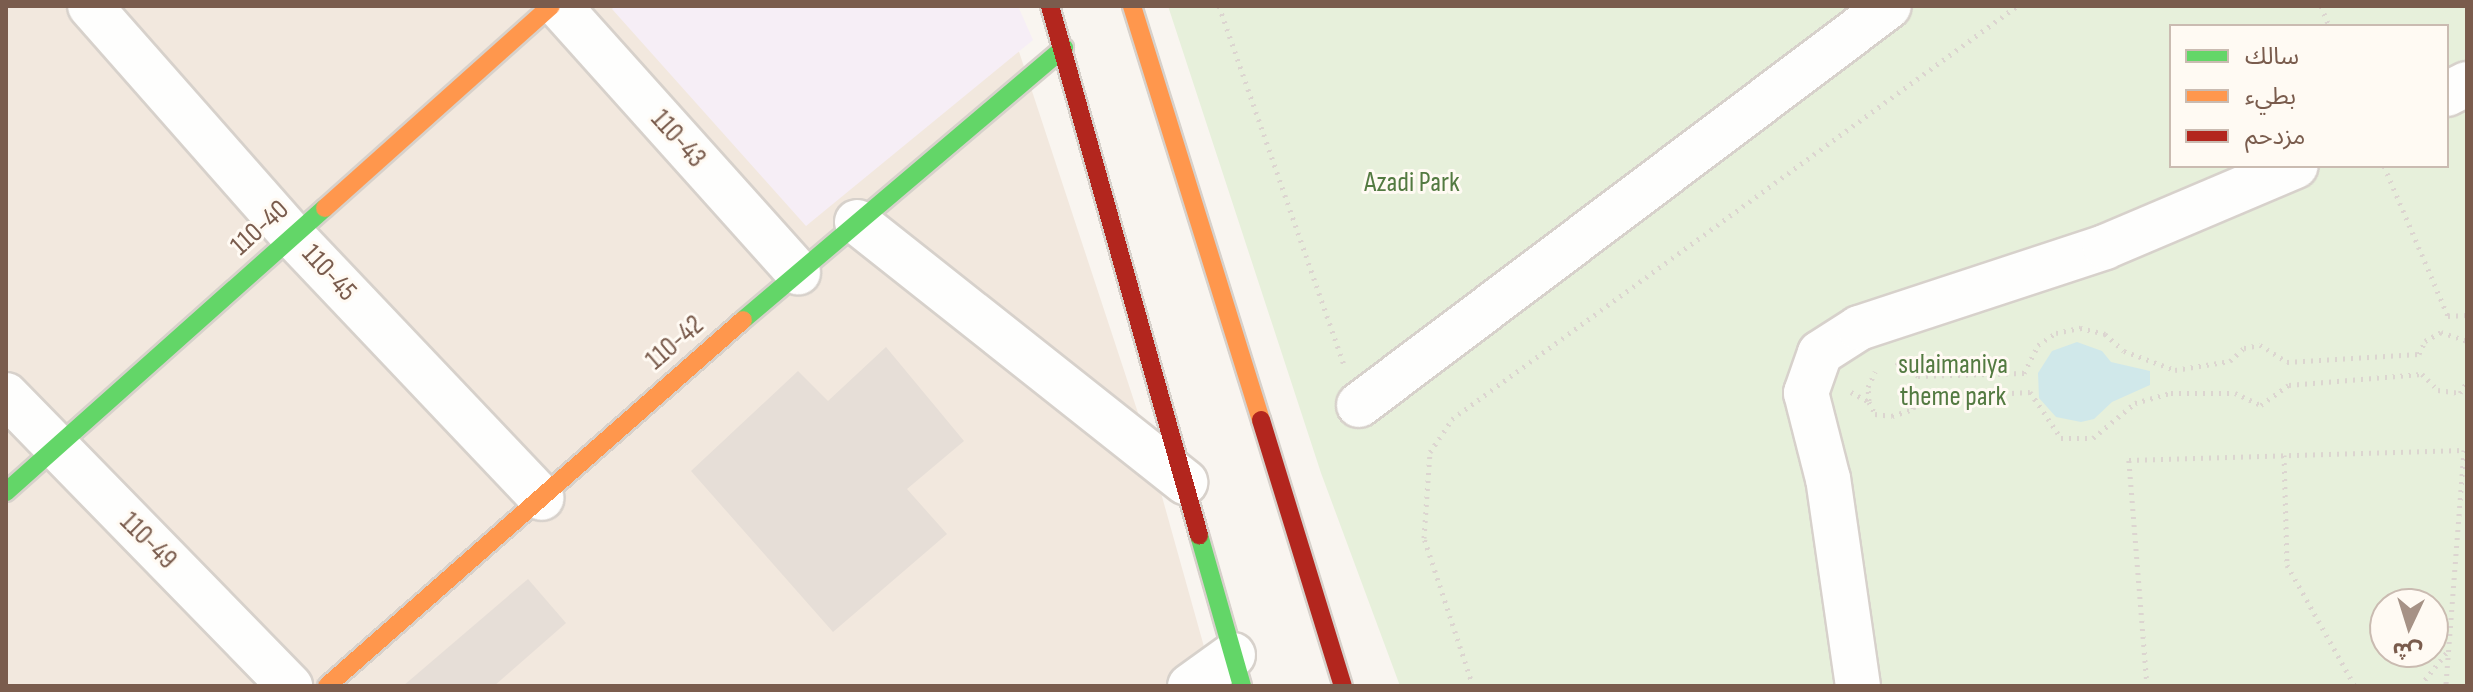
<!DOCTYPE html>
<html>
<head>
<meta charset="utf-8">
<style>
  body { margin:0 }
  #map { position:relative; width:2473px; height:692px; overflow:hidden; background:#f9f5f0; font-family:"Sofia Sans Condensed","Noto Sans Arabic",sans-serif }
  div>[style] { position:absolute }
  .residential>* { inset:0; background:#f2e8de }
  .education>* { inset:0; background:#f6eef6 }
  .green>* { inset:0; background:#e7f0db }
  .water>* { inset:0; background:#d0e8ea }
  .building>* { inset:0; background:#e6ded7 }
  .path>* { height:5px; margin-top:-2.5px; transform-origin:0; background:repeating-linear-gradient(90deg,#dcd5d0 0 2px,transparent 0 8px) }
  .roads { filter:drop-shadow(2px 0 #d7d1cb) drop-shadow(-2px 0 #d7d1cb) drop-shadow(0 2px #d7d1cb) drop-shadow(0 -2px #d7d1cb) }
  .street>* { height:44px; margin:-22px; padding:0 22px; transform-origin:22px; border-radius:22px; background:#fefefd }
  .fast>* { height:18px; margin:-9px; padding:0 9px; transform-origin:9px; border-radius:9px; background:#63d668 }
  .slow>* { height:18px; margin:-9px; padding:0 9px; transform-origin:9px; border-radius:9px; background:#ff974d }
  .jam>* { height:18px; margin:-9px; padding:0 9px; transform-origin:9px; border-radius:9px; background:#b3261e }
  span { translate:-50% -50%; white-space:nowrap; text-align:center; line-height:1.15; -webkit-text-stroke:6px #fffaf3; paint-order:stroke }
  .street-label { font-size:28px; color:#7a5c4d }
  .park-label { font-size:28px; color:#537a41 }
  .frame { position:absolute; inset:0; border:8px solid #7a5c4d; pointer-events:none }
  .legend { position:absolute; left:2169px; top:24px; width:280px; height:144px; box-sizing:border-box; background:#fffaf3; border:2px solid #cabbb1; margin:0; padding:10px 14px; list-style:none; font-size:24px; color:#7a5c4d }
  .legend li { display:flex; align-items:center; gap:16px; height:40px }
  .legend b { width:40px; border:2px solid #cabbb1 }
  .north { position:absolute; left:2369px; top:588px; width:80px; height:80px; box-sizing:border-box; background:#fffaf3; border:2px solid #cabbb1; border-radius:50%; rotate:184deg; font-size:22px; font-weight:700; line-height:32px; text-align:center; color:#7a5c4d }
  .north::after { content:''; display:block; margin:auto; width:28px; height:36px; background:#a69286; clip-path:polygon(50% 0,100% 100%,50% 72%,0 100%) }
</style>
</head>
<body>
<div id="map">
  <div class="residential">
    <div style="clip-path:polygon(6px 6px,1004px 6px,1142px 425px,1215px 686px,6px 686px)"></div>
  </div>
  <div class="education">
    <div style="clip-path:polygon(615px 6px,1018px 6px,1033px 40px,806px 226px,612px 9px)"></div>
  </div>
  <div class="green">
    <div style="clip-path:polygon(evenodd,1168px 6px,2467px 6px,2467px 686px,1400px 686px,1321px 473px,1168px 6px,2171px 26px,2447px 26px,2447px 166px,2171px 166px,2171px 26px,1168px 6px,2385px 604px,2433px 604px,2433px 652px,2385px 652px,2385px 604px)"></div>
  </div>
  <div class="water">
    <div style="clip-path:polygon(2077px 342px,2102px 351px,2111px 362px,2150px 371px,2150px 385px,2112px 402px,2094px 419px,2081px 422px,2056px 417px,2039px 398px,2038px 373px,2052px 351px)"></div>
  </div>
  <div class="building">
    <div style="clip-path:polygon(886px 347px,964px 441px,907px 489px,947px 534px,833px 632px,691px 471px,798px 371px,828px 401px)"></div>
    <div style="clip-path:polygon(528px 579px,566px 623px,494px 686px,403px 686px)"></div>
  </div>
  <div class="path">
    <div style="left:1219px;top:6px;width:379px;rotate:70.8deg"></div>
    <div style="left:2321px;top:6px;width:22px;rotate:68deg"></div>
    <div style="left:2384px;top:166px;width:163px;rotate:66.9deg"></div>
    <div style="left:2448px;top:316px;width:19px;rotate:-3deg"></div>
    <div style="left:1896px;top:362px;width:26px;rotate:32deg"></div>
    <div style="left:1918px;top:376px;width:106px;rotate:-1.6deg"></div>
    <div style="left:2024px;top:373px;width:31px;rotate:-63deg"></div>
    <div style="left:2038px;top:345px;width:22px;rotate:-34deg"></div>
    <div style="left:2056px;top:333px;width:25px;rotate:-12deg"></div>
    <div style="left:2080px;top:328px;width:26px;rotate:13deg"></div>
    <div style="left:2105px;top:334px;width:25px;rotate:42deg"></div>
    <div style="left:2124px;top:351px;width:54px;rotate:20.4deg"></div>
    <div style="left:2175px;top:370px;width:56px;rotate:-9.3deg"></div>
    <div style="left:2230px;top:361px;width:19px;rotate:-43deg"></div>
    <div style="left:2244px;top:348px;width:16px;rotate:-11deg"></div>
    <div style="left:2260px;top:345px;width:32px;rotate:32deg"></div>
    <div style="left:2287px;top:362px;width:132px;rotate:-3.5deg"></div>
    <div style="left:2419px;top:354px;width:14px;rotate:-65deg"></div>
    <div style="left:2425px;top:341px;width:18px;rotate:-29deg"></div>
    <div style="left:2441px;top:332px;width:28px;rotate:19deg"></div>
    <div style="left:1851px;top:392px;width:21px;rotate:29deg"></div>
    <div style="left:1869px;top:402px;width:13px;rotate:63deg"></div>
    <div style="left:1875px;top:414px;width:17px;rotate:7deg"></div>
    <div style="left:1892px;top:416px;width:22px;rotate:-18deg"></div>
    <div style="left:1913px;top:409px;width:11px;rotate:-75deg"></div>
    <div style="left:1916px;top:398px;width:114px;rotate:-3deg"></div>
    <div style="left:2030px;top:392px;width:55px;rotate:56deg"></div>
    <div style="left:2061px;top:438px;width:32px"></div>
    <div style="left:2093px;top:438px;width:55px;rotate:-39.8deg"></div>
    <div style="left:2135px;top:403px;width:37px;rotate:-16deg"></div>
    <div style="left:2171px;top:393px;width:64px"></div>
    <div style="left:2235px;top:393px;width:29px;rotate:25deg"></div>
    <div style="left:2261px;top:405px;width:34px;rotate:-36deg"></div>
    <div style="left:2289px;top:385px;width:133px;rotate:-4.7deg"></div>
    <div style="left:2422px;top:374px;width:23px;rotate:45deg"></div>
    <div style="left:2438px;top:390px;width:22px;rotate:8deg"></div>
    <div style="left:2460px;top:393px;width:13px;rotate:-58deg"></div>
    <div style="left:1869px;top:401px;width:14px;rotate:-94deg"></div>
    <div style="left:1868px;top:387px;width:17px;rotate:-65deg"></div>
    <div style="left:2284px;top:455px;width:110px;rotate:88.4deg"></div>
    <div style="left:2287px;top:565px;width:139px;rotate:60.7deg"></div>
    <div style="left:1473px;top:686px;width:156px;rotate:-108.3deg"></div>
    <div style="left:1424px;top:538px;width:86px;rotate:-86deg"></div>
    <div style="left:1430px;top:452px;width:40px;rotate:-56deg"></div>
    <div style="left:1452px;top:419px;width:700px;rotate:-36.17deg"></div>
    <div style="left:2147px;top:686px;width:227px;rotate:-94.6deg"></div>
    <div style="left:2129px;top:460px;width:335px;rotate:-1.7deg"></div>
    <div style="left:2464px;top:450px;width:237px;rotate:94.4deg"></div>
    <div style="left:2420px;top:686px;width:43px;rotate:-51.5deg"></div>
  </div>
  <div class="roads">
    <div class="street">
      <div style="left:90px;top:6px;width:307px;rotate:48.6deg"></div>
      <div style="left:293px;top:236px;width:361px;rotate:46.5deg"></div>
      <div style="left:559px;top:6px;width:358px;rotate:48.1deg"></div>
      <div style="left:2447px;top:94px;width:22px;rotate:-27deg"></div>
      <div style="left:857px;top:222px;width:419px;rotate:38.4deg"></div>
      <div style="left:6px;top:395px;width:407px;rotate:45.7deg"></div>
      <div style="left:1359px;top:405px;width:663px;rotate:-36.97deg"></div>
      <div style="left:1190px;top:686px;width:53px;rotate:-35.8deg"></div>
      <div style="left:1858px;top:686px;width:209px;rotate:-98.2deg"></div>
      <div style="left:1828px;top:479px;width:89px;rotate:-104.3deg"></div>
      <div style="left:1806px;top:393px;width:42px;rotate:-70.7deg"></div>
      <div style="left:1820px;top:353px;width:46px;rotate:-32.7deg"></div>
      <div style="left:1859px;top:328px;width:259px;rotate:-18.2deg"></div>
      <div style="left:2105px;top:247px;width:207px;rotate:-23deg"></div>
    </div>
    <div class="fast">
      <div style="left:743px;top:320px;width:421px;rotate:-40.3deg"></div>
      <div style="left:6px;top:492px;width:427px;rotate:-41.7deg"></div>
      <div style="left:1199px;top:535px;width:157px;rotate:74.1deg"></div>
    </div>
    <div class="slow">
      <div style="left:1132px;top:6px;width:434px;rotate:72.7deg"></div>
      <div style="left:325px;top:208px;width:303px;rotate:-41.8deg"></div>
      <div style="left:327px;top:686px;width:554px;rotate:-41.34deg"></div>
    </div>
    <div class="jam">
      <div style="left:1050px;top:6px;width:550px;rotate:74.27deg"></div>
      <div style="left:1261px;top:420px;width:278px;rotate:72.9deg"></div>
    </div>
  </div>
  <div class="street-label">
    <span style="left:678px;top:139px;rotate:48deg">110-43</span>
    <span style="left:260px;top:228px;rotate:-42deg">110-40</span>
    <span style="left:329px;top:273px;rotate:47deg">110-45</span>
    <span style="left:675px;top:343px;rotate:-41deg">110-42</span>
    <span style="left:148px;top:541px;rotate:45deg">110-49</span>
  </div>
  <div class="park-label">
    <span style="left:1412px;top:183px">Azadi Park</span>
    <span style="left:1953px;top:381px">sulaimaniya<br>theme park</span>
  </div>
  <div class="frame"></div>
  <ul class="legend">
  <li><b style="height:10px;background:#63d668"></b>سالك</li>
  <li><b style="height:10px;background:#ff974d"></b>بطيء</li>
  <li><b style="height:10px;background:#b3261e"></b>مزدحم</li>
  </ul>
  <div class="north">ش</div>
</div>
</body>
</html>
